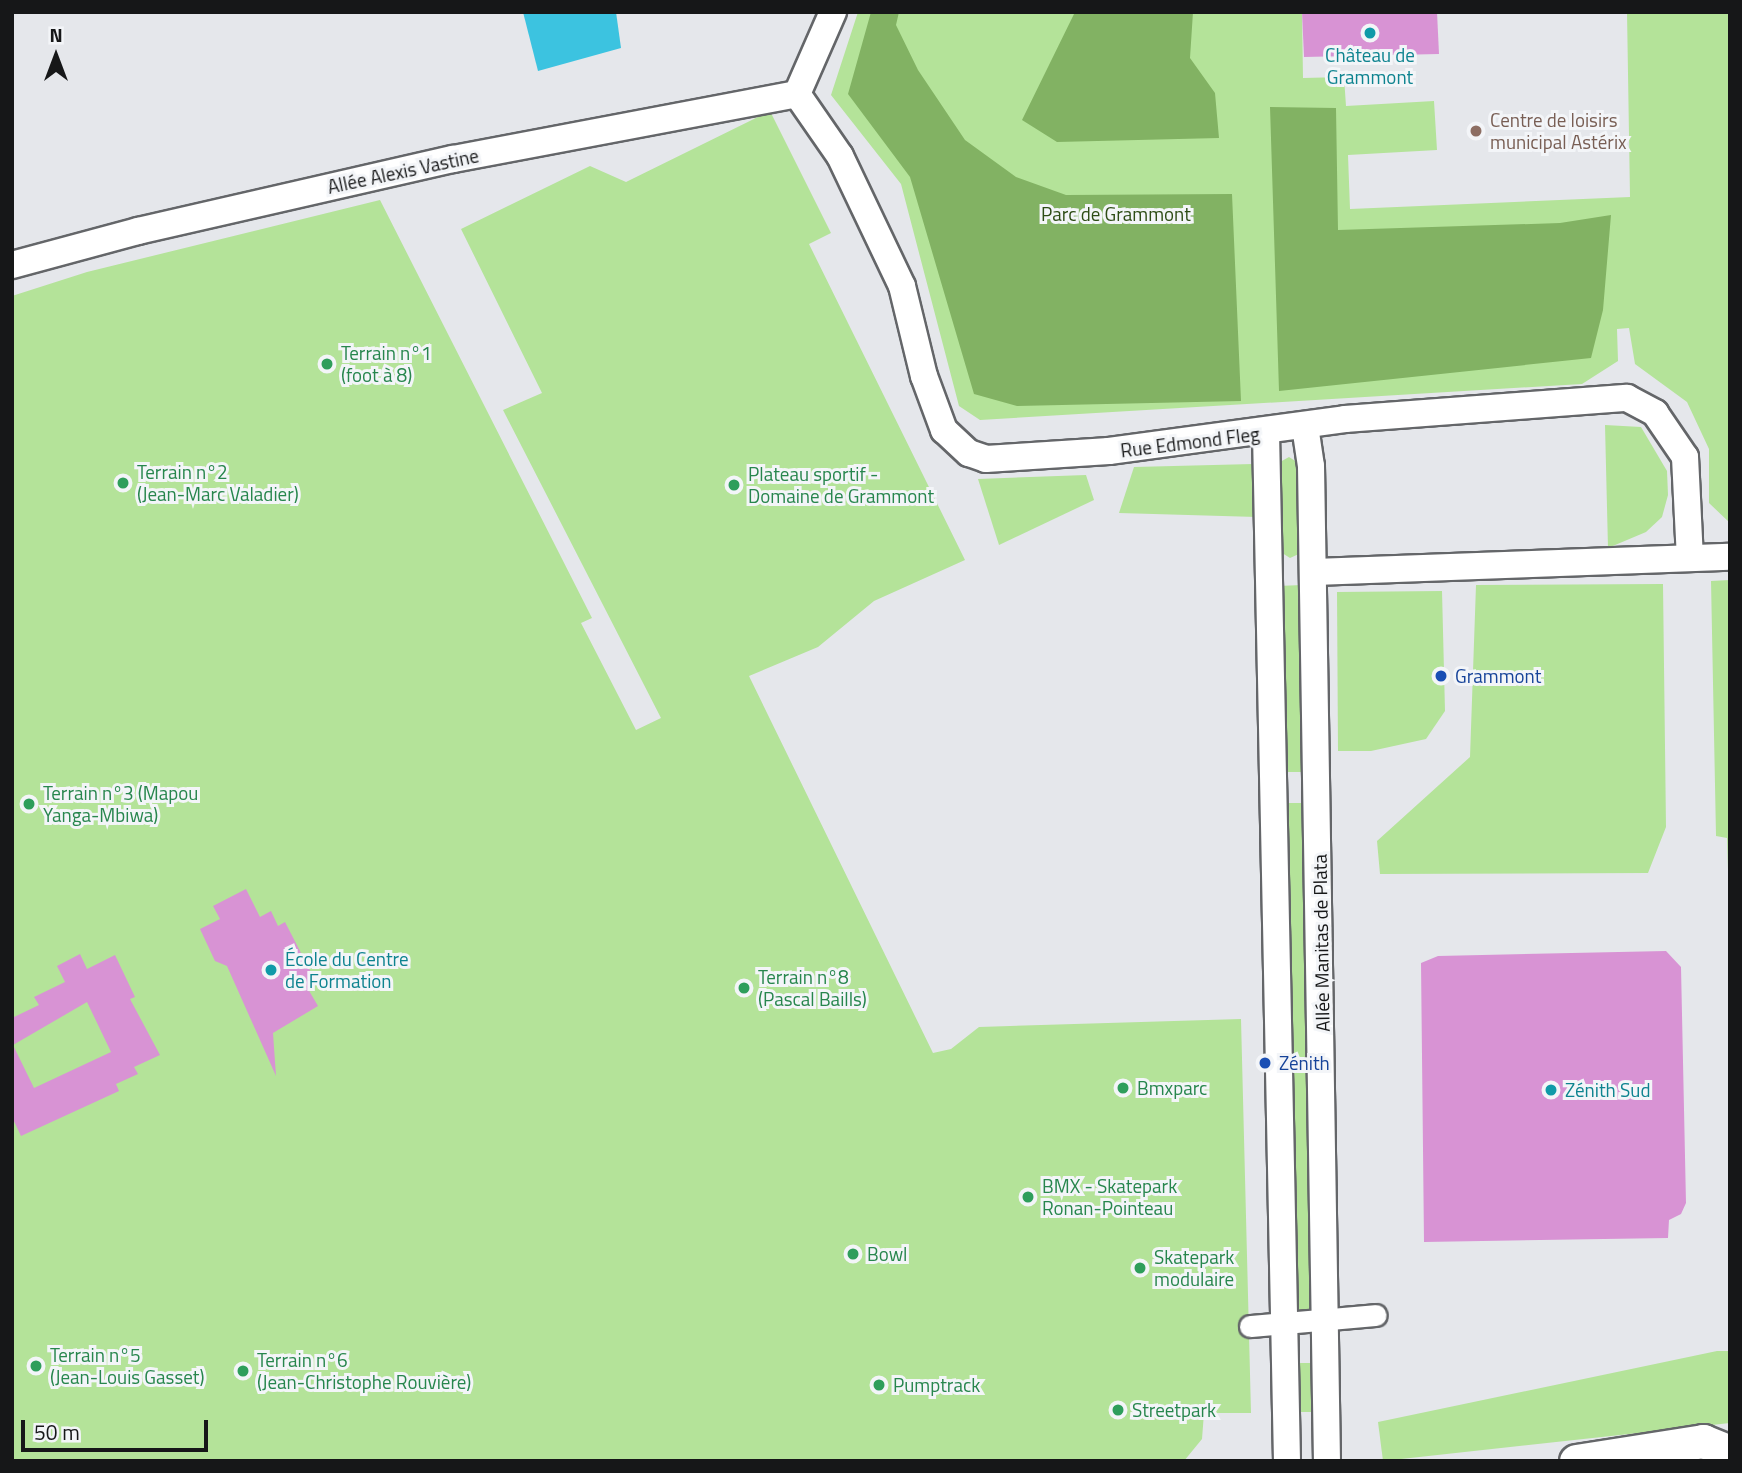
<!DOCTYPE html>
<html>
<head>
<meta charset="utf-8">
<style>
  body { margin:0 }
  #map { position:relative; width:1742px; height:1473px; overflow:hidden; background:#e5e7eb; font-family:"Titillium Web",sans-serif }
  div>[style] { position:absolute }
  .green>* { inset:0; background:#b4e399 }
  .forest>* { inset:0; background:#82b263 }
  .water>* { inset:0; background:#3cc3e0 }
  .building>* { inset:0; background:#d893d4 }
  .roads { filter:drop-shadow(2px 0 #646669) drop-shadow(-2px 0 #646669) drop-shadow(0 2px #646669) drop-shadow(0 -2px #646669) }
  .pedestrian>* { height:21px; margin:-10.5px; padding:0 10.5px; transform-origin:10.5px; border-radius:10.5px; background:#fff }
  .minor>* { height:26px; margin:-13px; padding:0 13px; transform-origin:13px; border-radius:13px; background:#fff }
  .tertiary>* { height:33px; margin:-16.5px; padding:0 16.5px; transform-origin:16.5px; border-radius:16.5px; background:#fff }
  .dots>* { width:19px; height:19px; translate:-50% -50%; box-sizing:border-box; border:4px solid #f3f5f8; border-radius:50% }
  span { translate:-50% -50%; white-space:nowrap; text-align:center; line-height:1.15; -webkit-text-stroke:6px #f3f5f8; paint-order:stroke }
  .culture-label { font-size:19px; color:#0d838f }
  .left { translate:0 -50%; text-align:left }
  .education-label { font-size:19px; color:#785e54 }
  .street-label { font-size:19px; color:#161718 }
  .park-label { font-size:19px; color:#2d4c15 }
  .leisure-label { font-size:19px; color:#27864d }
  .transit-label { font-size:19px; color:#164399 }
  .frame { position:absolute; inset:0; border:14px solid #161718; pointer-events:none }
  .north { position:absolute; left:21px; top:21px; width:70px; height:70px; -webkit-text-stroke:5px #f3f5f8; paint-order:stroke; rotate:0deg; font-size:19px; font-weight:700; line-height:28px; text-align:center; color:#161718 }
  .north::after { content:''; display:block; margin:auto; width:24px; height:32px; background:#161718; clip-path:polygon(50% 0,100% 100%,50% 72%,0 100%) }
  .scale { position:absolute; left:21px; top:1420px; width:187px; height:32px; box-sizing:border-box; border:4px solid #161718; border-top:0; padding-left:9px; font-size:21px; line-height:24px; white-space:nowrap; color:#161718; -webkit-text-stroke:5px #f3f5f8; paint-order:stroke }
</style>
</head>
<body>
<div id="map">
  <div class="green">
    <div style="clip-path:polygon(858px 12px,1302px 12px,1303px 78px,1344px 77px,1346px 106px,1434px 101px,1437px 150px,1348px 155px,1350px 209px,1630px 197px,1627px 12px,1730px 12px,1730px 523px,1709px 503px,1709px 449px,1687px 402px,1635px 364px,1629px 328px,1617px 329px,1618px 361px,1582px 384px,980px 420px,959px 406px,901px 184px,831px 95px)"></div>
    <div style="clip-path:polygon(770px 111px,831px 233px,809px 244px,965px 560px,874px 601px,818px 647px,749px 676px,933px 1053px,951px 1049px,979px 1027px,1241px 1019px,1251px 1413px,1204px 1413px,1202px 1439px,1184px 1461px,12px 1461px,12px 296px,87px 272px,380px 200px,592px 618px,581px 623px,636px 730px,661px 718px,503px 410px,542px 393px,461px 229px,590px 166px,626px 182px)"></div>
    <div style="clip-path:polygon(1605px 425px,1641px 427px,1667px 471px,1668px 495px,1662px 517px,1646px 532px,1608px 548px)"></div>
    <div style="clip-path:polygon(1289px 457px,1300px 464px,1301px 553px,1290px 558px,1279px 551px,1280px 462px)"></div>
    <div style="clip-path:polygon(1253px 464px,1257px 517px,1119px 513px,1134px 467px)"></div>
    <div style="clip-path:polygon(1086px 475px,1094px 500px,999px 545px,978px 479px)"></div>
    <div style="clip-path:polygon(1730px 580px,1730px 934px,1727px 838px,1716px 836px,1711px 581px)"></div>
    <div style="clip-path:polygon(1663px 584px,1666px 827px,1648px 873px,1380px 874px,1377px 841px,1470px 757px,1476px 585px)"></div>
    <div style="clip-path:polygon(1302px 585px,1304px 772px,1280px 772px,1278px 586px)"></div>
    <div style="clip-path:polygon(1442px 591px,1445px 711px,1426px 739px,1371px 751px,1338px 751px,1337px 592px)"></div>
    <div style="clip-path:polygon(1284px 803px,1306px 803px,1316px 1313px,1293px 1314px)"></div>
    <div style="clip-path:polygon(1717px 1351px,1730px 1351px,1730px 1423px,1383px 1461px,1378px 1422px)"></div>
    <div style="clip-path:polygon(1294px 1363px,1316px 1363px,1316px 1412px,1295px 1412px)"></div>
  </div>
  <div class="forest">
    <div style="clip-path:polygon(871px 12px,899px 12px,896px 25px,918px 70px,965px 140px,1016px 177px,1066px 195px,1232px 194px,1241px 401px,1017px 406px,974px 394px,910px 177px,848px 94px)"></div>
    <div style="clip-path:polygon(1075px 12px,1193px 12px,1190px 58px,1215px 93px,1219px 138px,1057px 142px,1022px 120px)"></div>
    <div style="clip-path:polygon(1270px 107px,1336px 108px,1338px 230px,1560px 223px,1611px 215px,1603px 310px,1591px 358px,1279px 391px)"></div>
  </div>
  <div class="water">
    <div style="clip-path:polygon(523px 12px,616px 12px,621px 48px,538px 71px)"></div>
  </div>
  <div class="building">
    <div style="clip-path:polygon(1302px 12px,1437px 12px,1439px 54px,1304px 57px)"></div>
    <div style="clip-path:polygon(246px 889px,260px 917px,271px 911px,278px 926px,285px 922px,317px 984px,308px 989px,318px 1006px,273px 1033px,276px 1076px,227px 966px,215px 961px,200px 929px,220px 919px,213px 906px)"></div>
    <div style="clip-path:polygon(1666px 951px,1681px 967px,1686px 1203px,1681px 1214px,1669px 1220px,1668px 1238px,1424px 1242px,1421px 963px,1438px 956px)"></div>
    <div style="clip-path:polygon(evenodd,80px 954px,87px 969px,115px 955px,135px 997px,130px 999px,160px 1055px,134px 1067px,138px 1074px,116px 1084px,119px 1091px,21px 1136px,12px 1117px,12px 1018px,39px 1005px,34px 997px,65px 982px,57px 966px,80px 954px,87px 1002px,111px 1052px,34px 1088px,13px 1045px,87px 1002px)"></div>
  </div>
  <div class="roads">
    <div class="pedestrian">
      <div style="left:1250px;top:1326px;width:126px;rotate:-5deg"></div>
    </div>
    <div class="minor">
      <div style="left:797px;top:94px;width:75px;rotate:55.3deg"></div>
      <div style="left:840px;top:156px;width:144px;rotate:64.5deg"></div>
      <div style="left:902px;top:286px;width:93px;rotate:76.3deg"></div>
      <div style="left:924px;top:376px;width:58px;rotate:69.7deg"></div>
      <div style="left:944px;top:430px;width:34px;rotate:43deg"></div>
      <div style="left:969px;top:453px;width:18px;rotate:19deg"></div>
      <div style="left:986px;top:459px;width:123px;rotate:-3.7deg"></div>
      <div style="left:1109px;top:451px;width:238px;rotate:-7.7deg"></div>
      <div style="left:1345px;top:419px;width:283px;rotate:-4.3deg"></div>
      <div style="left:1627px;top:398px;width:32px;rotate:28deg"></div>
      <div style="left:1655px;top:413px;width:53px;rotate:55.7deg"></div>
      <div style="left:1685px;top:457px;width:101px;rotate:87.2deg"></div>
      <div style="left:797px;top:94px;width:90px;rotate:-66.3deg"></div>
      <div style="left:12px;top:265px;width:131px;rotate:-15.1deg"></div>
      <div style="left:138px;top:231px;width:323px;rotate:-12.9deg"></div>
      <div style="left:453px;top:159px;width:350px;rotate:-10.7deg"></div>
      <div style="left:1305px;top:426px;width:40px;rotate:81.5deg"></div>
      <div style="left:1311px;top:466px;width:995px;rotate:89.08deg"></div>
      <div style="left:1266px;top:433px;width:1028px;rotate:88.83deg"></div>
      <div style="left:1314px;top:572px;width:416px;rotate:-2.1deg"></div>
    </div>
    <div class="tertiary">
      <div style="left:1576px;top:1461px;width:129px;rotate:-8.9deg"></div>
      <div style="left:1703px;top:1441px;width:24px;rotate:22deg"></div>
    </div>
  </div>
  <div class="dots">
    <div style="left:1370px;top:33px;background:#0f9aa8"></div>
    <div style="left:1476px;top:131px;background:#8d6e63"></div>
    <div style="left:327px;top:364px;background:#2e9e5b"></div>
    <div style="left:123px;top:483px;background:#2e9e5b"></div>
    <div style="left:734px;top:485px;background:#2e9e5b"></div>
    <div style="left:1441px;top:676px;background:#1a4fb4"></div>
    <div style="left:29px;top:804px;background:#2e9e5b"></div>
    <div style="left:271px;top:970px;background:#0f9aa8"></div>
    <div style="left:744px;top:988px;background:#2e9e5b"></div>
    <div style="left:1265px;top:1063px;background:#1a4fb4"></div>
    <div style="left:1123px;top:1088px;background:#2e9e5b"></div>
    <div style="left:1551px;top:1090px;background:#0f9aa8"></div>
    <div style="left:1028px;top:1197px;background:#2e9e5b"></div>
    <div style="left:853px;top:1254px;background:#2e9e5b"></div>
    <div style="left:1140px;top:1268px;background:#2e9e5b"></div>
    <div style="left:36px;top:1366px;background:#2e9e5b"></div>
    <div style="left:243px;top:1371px;background:#2e9e5b"></div>
    <div style="left:879px;top:1385px;background:#2e9e5b"></div>
    <div style="left:1118px;top:1410px;background:#2e9e5b"></div>
  </div>
  <div class="culture-label">
    <span style="left:1370px;top:66px">Château de<br>Grammont</span>
    <span class="left" style="left:285px;top:970px">École du Centre<br>de Formation</span>
    <span class="left" style="left:1565px;top:1090px">Zénith Sud</span>
  </div>
  <div class="education-label">
    <span class="left" style="left:1490px;top:131px">Centre de loisirs<br>municipal Astérix</span>
  </div>
  <div class="street-label">
    <span style="left:403px;top:171px;rotate:-12deg">Allée Alexis Vastine</span>
    <span style="left:1190px;top:442px;rotate:-7deg">Rue Edmond Fleg</span>
    <span style="left:1321px;top:943px;rotate:-91deg">Allée Manitas de Plata</span>
  </div>
  <div class="park-label">
    <span style="left:1116px;top:214px">Parc de Grammont</span>
  </div>
  <div class="leisure-label">
    <span class="left" style="left:341px;top:364px">Terrain n°1<br>(foot à 8)</span>
    <span class="left" style="left:137px;top:483px">Terrain n°2<br>(Jean-Marc Valadier)</span>
    <span class="left" style="left:748px;top:485px">Plateau sportif -<br>Domaine de Grammont</span>
    <span class="left" style="left:43px;top:804px">Terrain n°3 (Mapou<br>Yanga-Mbiwa)</span>
    <span class="left" style="left:758px;top:988px">Terrain n°8<br>(Pascal Baills)</span>
    <span class="left" style="left:1137px;top:1088px">Bmxparc</span>
    <span class="left" style="left:1042px;top:1197px">BMX - Skatepark<br>Ronan-Pointeau</span>
    <span class="left" style="left:867px;top:1254px">Bowl</span>
    <span class="left" style="left:1154px;top:1268px">Skatepark<br>modulaire</span>
    <span class="left" style="left:50px;top:1366px">Terrain n°5<br>(Jean-Louis Gasset)</span>
    <span class="left" style="left:257px;top:1371px">Terrain n°6<br>(Jean-Christophe Rouvière)</span>
    <span class="left" style="left:893px;top:1385px">Pumptrack</span>
    <span class="left" style="left:1132px;top:1410px">Streetpark</span>
  </div>
  <div class="transit-label">
    <span class="left" style="left:1455px;top:676px">Grammont</span>
    <span class="left" style="left:1279px;top:1063px">Zénith</span>
  </div>
  <div class="frame"></div>
  <div class="north">N</div>
  <div class="scale">50 m</div>
</div>
</body>
</html>
